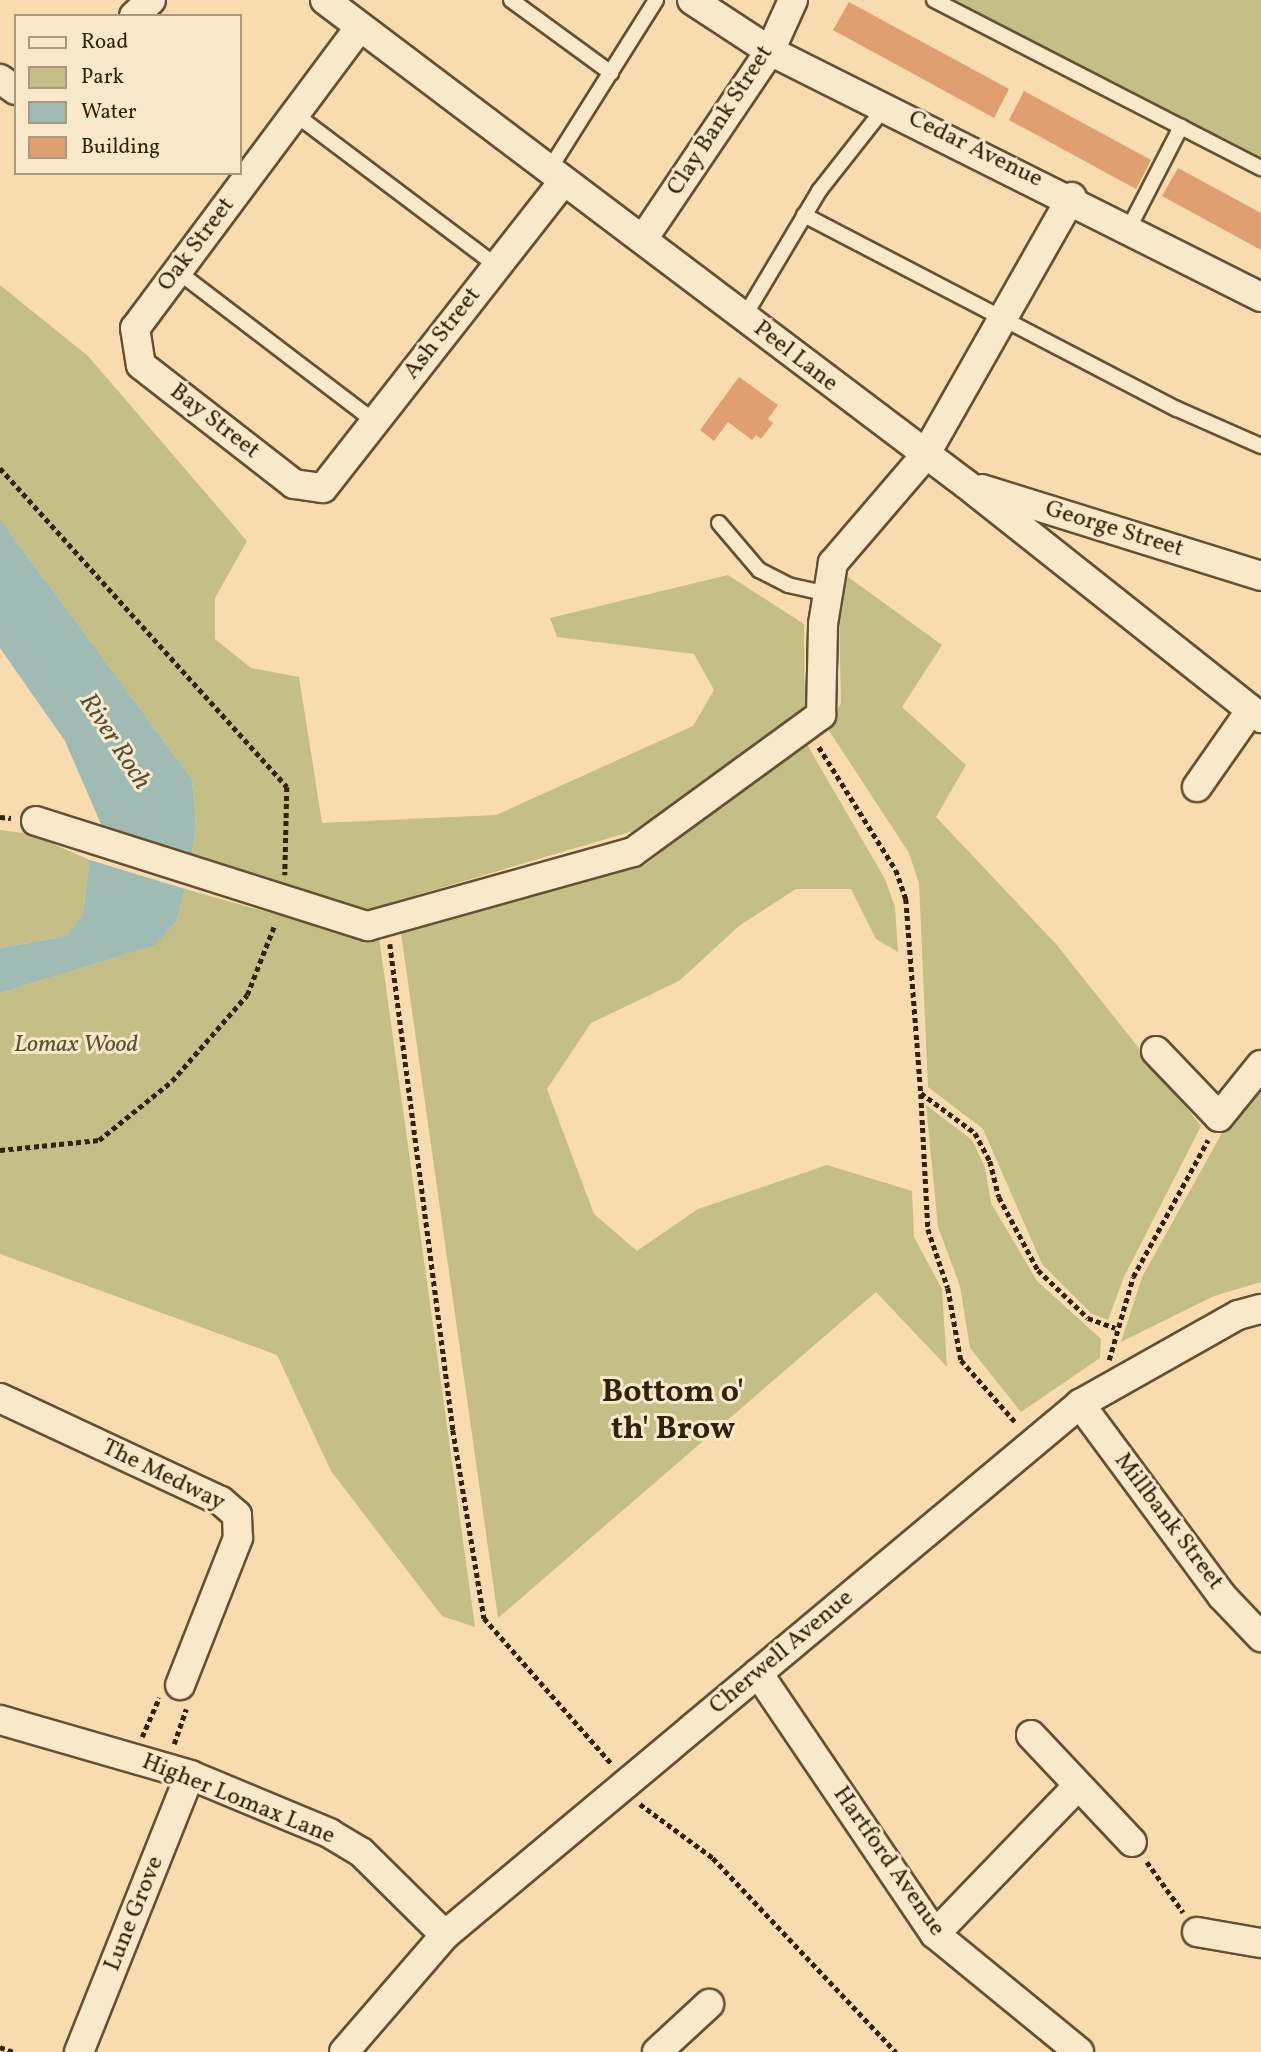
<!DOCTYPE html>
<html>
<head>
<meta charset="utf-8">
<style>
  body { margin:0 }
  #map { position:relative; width:1261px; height:2052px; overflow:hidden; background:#f8dcaf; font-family:Vollkorn,serif }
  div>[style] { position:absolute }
  .green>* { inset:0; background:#c3bf87 }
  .water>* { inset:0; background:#a0bab4 }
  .building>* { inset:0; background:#df9f71 }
  .path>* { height:4.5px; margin-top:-2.25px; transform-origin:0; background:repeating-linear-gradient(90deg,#342109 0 5px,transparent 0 8.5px) }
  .roads { filter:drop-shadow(2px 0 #655032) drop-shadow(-2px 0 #655032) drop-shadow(0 2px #655032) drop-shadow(0 -2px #655032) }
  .service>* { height:14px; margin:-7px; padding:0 7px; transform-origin:7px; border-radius:7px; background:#fae8cb }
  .minor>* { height:28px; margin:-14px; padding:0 14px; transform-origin:14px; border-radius:14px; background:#fae8cb }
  span { translate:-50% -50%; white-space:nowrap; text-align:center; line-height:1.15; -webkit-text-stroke:6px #fae8cb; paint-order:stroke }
  .street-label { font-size:24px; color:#342109 }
  .park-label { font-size:24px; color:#5f502f; font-style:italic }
  .water-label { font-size:26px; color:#544f3c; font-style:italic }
  .district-label { font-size:32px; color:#342109; font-weight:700 }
  .legend { position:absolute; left:14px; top:14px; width:228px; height:161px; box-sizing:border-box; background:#fae8cb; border:2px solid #ab987d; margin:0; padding:9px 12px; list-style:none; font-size:21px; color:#342109 }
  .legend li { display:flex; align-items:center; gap:14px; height:35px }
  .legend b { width:35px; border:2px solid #ab987d }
</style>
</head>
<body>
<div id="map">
  <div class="green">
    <div style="clip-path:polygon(950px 0,1261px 0,1261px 163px,1189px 125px)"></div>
    <div style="clip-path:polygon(0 285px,88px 356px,247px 541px,215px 598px,215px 639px,251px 668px,299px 677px,322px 823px,496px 815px,693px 726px,714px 690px,694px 654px,557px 637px,550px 618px,728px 575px,804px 624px,805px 708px,633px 831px,363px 911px,191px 859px,196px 825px,192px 779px,0 519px)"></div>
    <div style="clip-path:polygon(844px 574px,942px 645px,902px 707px,966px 765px,936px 817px,1056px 944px,1201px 1126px,1124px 1277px,1108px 1320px,1092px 1314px,1042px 1264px,983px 1129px,928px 1087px,919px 883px,909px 853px,826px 726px,841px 703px,839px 613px)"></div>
    <div style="clip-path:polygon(805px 741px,885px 879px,895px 907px,898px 952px,876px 939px,851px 889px,796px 889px,739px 926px,679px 981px,591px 1023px,547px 1089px,594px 1214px,637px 1251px,698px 1209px,827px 1165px,912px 1191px,914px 1237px,942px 1289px,947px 1367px,876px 1292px,498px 1618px,401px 933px,645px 865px)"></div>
    <div style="clip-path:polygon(0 830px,30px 834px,90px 860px,83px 913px,67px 936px,0 948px)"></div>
    <div style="clip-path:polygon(185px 889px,360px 938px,379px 937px,475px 1627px,442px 1616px,331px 1471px,277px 1355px,0 1254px,0 993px,154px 945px,176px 922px)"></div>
    <div style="clip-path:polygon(1261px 1080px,1261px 1282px,1214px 1296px,1121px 1342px,1142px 1277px,1228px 1122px)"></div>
    <div style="clip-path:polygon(926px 1105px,972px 1140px,985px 1167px,991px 1203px,1037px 1281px,1101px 1339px,1100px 1358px,1021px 1412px,970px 1348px,960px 1286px,938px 1227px)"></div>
  </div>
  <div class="water">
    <div style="clip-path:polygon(0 519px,192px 779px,196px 825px,191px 859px,104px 831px,65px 741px,0 648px)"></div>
    <div style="clip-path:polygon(90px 860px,185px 889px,176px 922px,155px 945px,0 993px,0 948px,67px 936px,83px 913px)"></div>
  </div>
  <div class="building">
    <div style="clip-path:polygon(849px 2px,1009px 89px,994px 118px,833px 30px)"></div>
    <div style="clip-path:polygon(1024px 91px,1151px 160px,1136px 189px,1009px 120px)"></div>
    <div style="clip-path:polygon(1178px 168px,1261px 213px,1261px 250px,1162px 196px)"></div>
    <div style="clip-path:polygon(739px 377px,778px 405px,768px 419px,773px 423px,761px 439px,756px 435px,752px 440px,728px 422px,714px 441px,700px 430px)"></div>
  </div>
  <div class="path">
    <div style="left:0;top:468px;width:429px;rotate:48deg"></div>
    <div style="left:287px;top:787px;width:88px;rotate:91.3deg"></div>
    <div style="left:819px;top:747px;width:145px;rotate:58deg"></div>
    <div style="left:896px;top:870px;width:31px;rotate:71deg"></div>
    <div style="left:906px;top:899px;width:195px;rotate:85.6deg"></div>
    <div style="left:921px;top:1093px;width:67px;rotate:36.5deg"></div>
    <div style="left:975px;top:1133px;width:32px;rotate:62deg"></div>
    <div style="left:990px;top:1161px;width:37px;rotate:76deg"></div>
    <div style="left:999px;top:1197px;width:83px;rotate:61.9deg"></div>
    <div style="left:1038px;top:1270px;width:69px;rotate:43.8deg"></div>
    <div style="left:1088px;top:1318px;width:29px;rotate:20deg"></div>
    <div style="left:0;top:817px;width:11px;rotate:5deg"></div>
    <div style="left:390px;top:944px;width:490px;rotate:82.6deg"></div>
    <div style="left:453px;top:1430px;width:191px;rotate:80.6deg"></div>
    <div style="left:484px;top:1618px;width:193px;rotate:48.8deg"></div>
    <div style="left:921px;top:1094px;width:135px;rotate:87deg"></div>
    <div style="left:928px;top:1229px;width:62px;rotate:71.3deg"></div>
    <div style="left:948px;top:1288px;width:73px;rotate:79.8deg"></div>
    <div style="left:961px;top:1360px;width:85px;rotate:48.8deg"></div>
    <div style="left:0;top:1150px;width:100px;rotate:-5.8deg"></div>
    <div style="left:99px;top:1140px;width:94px;rotate:-38.9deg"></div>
    <div style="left:172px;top:1081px;width:114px;rotate:-48.9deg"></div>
    <div style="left:247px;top:995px;width:76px;rotate:-68.5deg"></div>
    <div style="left:1109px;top:1360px;width:86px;rotate:-73.9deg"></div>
    <div style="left:1133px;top:1277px;width:156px;rotate:-61.3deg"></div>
    <div style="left:142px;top:1737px;width:43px;rotate:-66.4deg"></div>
    <div style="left:174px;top:1744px;width:37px;rotate:-71deg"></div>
    <div style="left:640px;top:1804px;width:91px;rotate:36.5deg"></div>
    <div style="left:713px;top:1858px;width:267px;rotate:46.7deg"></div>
    <div style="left:1147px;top:1862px;width:62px;rotate:54.2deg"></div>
    <div style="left:0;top:2047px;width:15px;rotate:20deg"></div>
  </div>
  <div class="roads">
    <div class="service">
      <div style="left:511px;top:0;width:124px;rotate:36.1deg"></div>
      <div style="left:934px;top:0;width:368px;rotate:27.2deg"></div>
      <div style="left:295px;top:114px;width:253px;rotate:37deg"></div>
      <div style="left:549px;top:170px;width:201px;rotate:-57.8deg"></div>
      <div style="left:804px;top:215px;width:420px;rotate:27.5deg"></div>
      <div style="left:1177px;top:409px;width:92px;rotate:23.8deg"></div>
      <div style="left:1129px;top:228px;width:114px;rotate:-62.8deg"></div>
      <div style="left:177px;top:271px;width:249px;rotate:37.3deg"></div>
      <div style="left:744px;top:317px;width:147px;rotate:-59.2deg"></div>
      <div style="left:819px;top:191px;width:107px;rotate:-51.8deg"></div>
      <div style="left:719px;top:523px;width:62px;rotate:49.6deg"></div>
      <div style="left:759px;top:570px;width:33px;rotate:27deg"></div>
      <div style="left:788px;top:585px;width:41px;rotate:12.7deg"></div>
    </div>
    <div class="minor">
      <div style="left:325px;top:0;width:803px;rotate:37.06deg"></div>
      <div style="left:966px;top:484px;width:377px;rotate:38.4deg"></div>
      <div style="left:692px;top:0;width:93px;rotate:33.2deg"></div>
      <div style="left:770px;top:51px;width:549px;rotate:26.61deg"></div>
      <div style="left:134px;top:16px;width:23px;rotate:-43deg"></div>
      <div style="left:359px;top:28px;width:374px;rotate:126.7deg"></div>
      <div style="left:135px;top:328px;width:37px;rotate:81deg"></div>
      <div style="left:141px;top:365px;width:194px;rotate:37.9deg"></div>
      <div style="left:294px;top:484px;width:29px;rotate:8deg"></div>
      <div style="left:323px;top:488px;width:390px;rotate:-51.9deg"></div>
      <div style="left:0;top:79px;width:19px;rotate:35deg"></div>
      <div style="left:643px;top:239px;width:227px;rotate:-56deg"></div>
      <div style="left:770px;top:51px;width:56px;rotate:-65.7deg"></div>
      <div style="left:982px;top:489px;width:292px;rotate:17.3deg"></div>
      <div style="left:1197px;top:787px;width:94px;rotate:-55deg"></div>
      <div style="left:36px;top:821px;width:348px;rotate:17.6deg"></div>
      <div style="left:368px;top:926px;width:275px;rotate:-15.6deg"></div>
      <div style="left:633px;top:852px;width:233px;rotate:-36.1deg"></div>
      <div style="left:821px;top:715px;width:91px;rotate:-88.7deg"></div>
      <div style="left:823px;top:624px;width:62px;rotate:-80.7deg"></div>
      <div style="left:833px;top:563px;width:140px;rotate:-49.4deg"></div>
      <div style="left:924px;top:457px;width:299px;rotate:-60.4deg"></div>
      <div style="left:1156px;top:1051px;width:91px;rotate:46.3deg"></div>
      <div style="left:1219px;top:1117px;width:67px;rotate:-51.1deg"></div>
      <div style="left:0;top:1398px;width:244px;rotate:25deg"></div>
      <div style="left:221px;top:1501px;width:21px;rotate:41deg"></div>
      <div style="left:237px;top:1515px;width:23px;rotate:88deg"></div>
      <div style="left:238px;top:1538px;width:158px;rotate:111.5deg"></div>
      <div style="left:1080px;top:1404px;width:239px;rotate:53.5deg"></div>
      <div style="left:1222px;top:1596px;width:57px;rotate:46.4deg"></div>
      <div style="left:758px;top:1673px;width:315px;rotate:55.9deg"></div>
      <div style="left:935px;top:1934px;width:186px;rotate:39.3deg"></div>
      <div style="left:0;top:1720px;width:198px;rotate:16.1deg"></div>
      <div style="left:190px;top:1775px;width:151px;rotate:22.6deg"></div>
      <div style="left:329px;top:1833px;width:37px;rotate:31deg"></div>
      <div style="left:361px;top:1852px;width:118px;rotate:44.7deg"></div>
      <div style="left:1031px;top:1735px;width:147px;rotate:46.7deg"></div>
      <div style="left:1197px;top:1932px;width:65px;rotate:9.8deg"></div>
      <div style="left:935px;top:1934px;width:204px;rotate:-46deg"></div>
      <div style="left:79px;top:2052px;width:298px;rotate:-68.2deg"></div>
      <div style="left:344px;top:2052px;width:155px;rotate:-49.2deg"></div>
      <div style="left:445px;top:1935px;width:828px;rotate:-39.9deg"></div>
      <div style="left:1080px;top:1404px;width:181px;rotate:-29.4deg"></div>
      <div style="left:1238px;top:1315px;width:24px;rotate:-15deg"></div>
      <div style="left:657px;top:2052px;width:71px;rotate:-42.7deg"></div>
    </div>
  </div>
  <div class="street-label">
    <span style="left:721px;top:121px;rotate:-57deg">Clay Bank Street</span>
    <span style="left:975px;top:150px;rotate:26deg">Cedar Avenue</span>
    <span style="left:197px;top:245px;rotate:-53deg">Oak Street</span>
    <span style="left:443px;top:334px;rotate:-52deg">Ash Street</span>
    <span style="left:795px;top:357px;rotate:38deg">Peel Lane</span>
    <span style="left:214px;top:422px;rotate:38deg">Bay Street</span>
    <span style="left:1114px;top:530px;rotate:17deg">George Street</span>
    <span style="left:163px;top:1476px;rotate:26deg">The Medway</span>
    <span style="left:1168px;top:1522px;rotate:53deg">Millbank Street</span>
    <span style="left:782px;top:1653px;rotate:-40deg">Cherwell Avenue</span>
    <span style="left:238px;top:1800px;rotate:22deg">Higher Lomax Lane</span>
    <span style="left:888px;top:1862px;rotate:55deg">Hartford Avenue</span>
    <span style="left:135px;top:1914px;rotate:-68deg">Lune Grove</span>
  </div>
  <div class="park-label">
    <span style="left:76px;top:1046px">Lomax Wood</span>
  </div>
  <div class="water-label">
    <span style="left:114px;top:742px;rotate:57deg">River Roch</span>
  </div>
  <div class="district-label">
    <span style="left:673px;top:1412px">Bottom o'<br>th' Brow</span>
  </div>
  <ul class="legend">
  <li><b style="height:9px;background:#fae8cb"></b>Road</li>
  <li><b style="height:19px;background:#c3bf87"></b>Park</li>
  <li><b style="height:19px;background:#a0bab4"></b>Water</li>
  <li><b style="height:19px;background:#df9f71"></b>Building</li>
  </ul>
</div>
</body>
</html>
